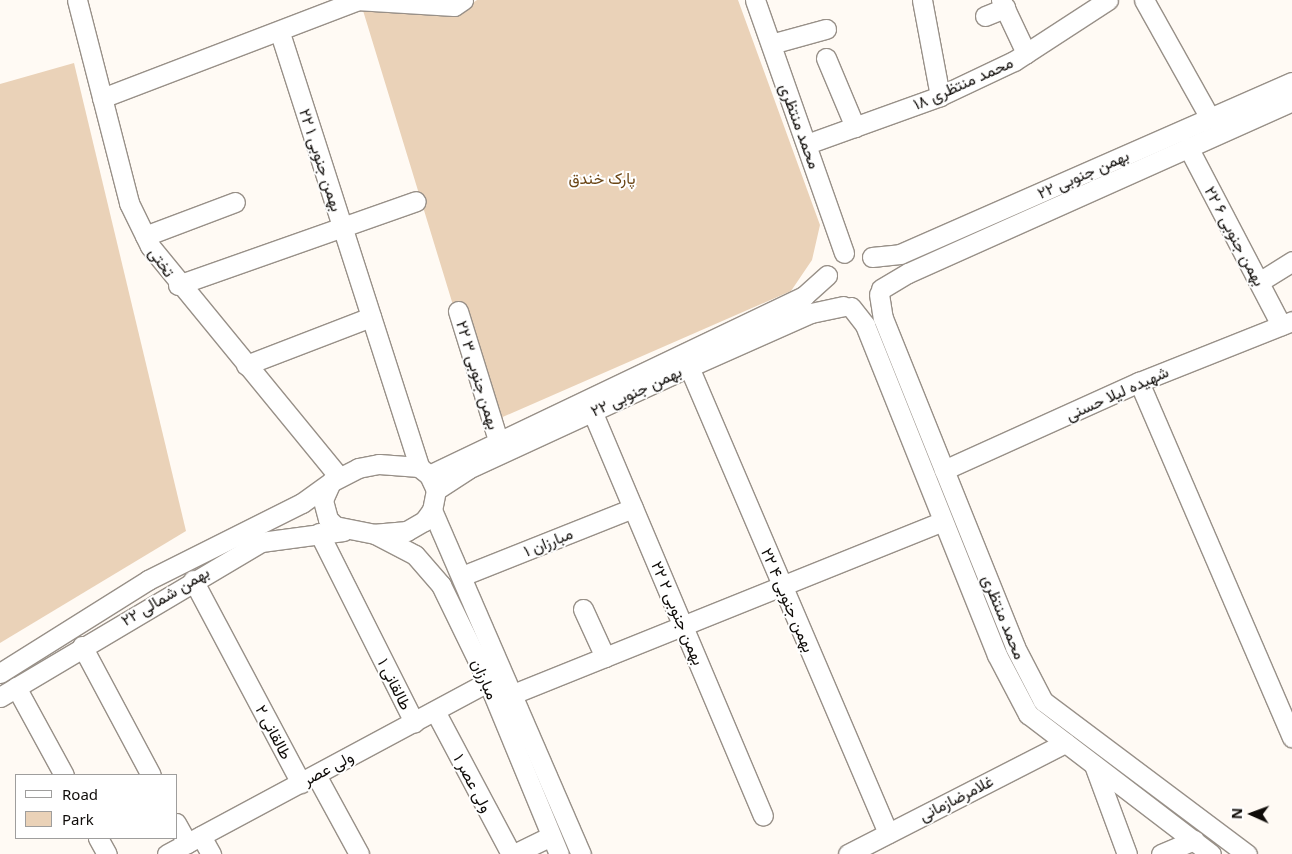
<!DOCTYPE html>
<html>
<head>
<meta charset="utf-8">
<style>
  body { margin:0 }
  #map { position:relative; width:1292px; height:854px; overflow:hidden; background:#fffaf4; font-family:"Noto Sans",Vazirmatn,sans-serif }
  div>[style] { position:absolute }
  .green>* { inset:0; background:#ead2b8 }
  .roads { filter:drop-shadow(1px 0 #989088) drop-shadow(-1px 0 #989088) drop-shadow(0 1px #989088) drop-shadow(0 -1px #989088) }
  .minor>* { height:19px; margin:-9.5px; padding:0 9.5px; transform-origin:9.5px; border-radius:9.5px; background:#fff }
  span { translate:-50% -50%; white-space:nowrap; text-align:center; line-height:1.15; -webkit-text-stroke:4px #fff; paint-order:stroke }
  .street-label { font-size:16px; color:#0f0c09 }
  .park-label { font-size:16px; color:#6b4616 }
  .legend { position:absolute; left:15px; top:774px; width:162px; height:65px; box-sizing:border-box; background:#fff; border:1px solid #9f9e9d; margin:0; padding:6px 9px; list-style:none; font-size:15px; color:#0f0c09 }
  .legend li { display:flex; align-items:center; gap:10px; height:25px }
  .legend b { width:25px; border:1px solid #9f9e9d }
  .north { position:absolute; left:1227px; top:789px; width:50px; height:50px; -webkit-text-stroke:4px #fff; paint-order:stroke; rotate:272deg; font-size:14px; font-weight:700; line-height:20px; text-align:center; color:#0f0c09 }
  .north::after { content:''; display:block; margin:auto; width:18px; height:22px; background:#0f0c09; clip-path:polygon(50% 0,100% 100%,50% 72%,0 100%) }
</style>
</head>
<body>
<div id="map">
  <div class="green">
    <div style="clip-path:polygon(477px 0,738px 0,820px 225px,812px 260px,791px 291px,489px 423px,361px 4px,458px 13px)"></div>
    <div style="clip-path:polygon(74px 63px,186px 531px,0 643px,0 84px)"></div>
  </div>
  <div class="roads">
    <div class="minor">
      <div style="left:77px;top:0;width:210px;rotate:75.6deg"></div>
      <div style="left:129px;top:203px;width:48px;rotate:64deg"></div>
      <div style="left:150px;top:246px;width:297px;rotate:50.7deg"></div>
      <div style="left:356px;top:0;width:98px;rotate:3.5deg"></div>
      <div style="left:454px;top:6px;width:11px;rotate:-34deg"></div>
      <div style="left:755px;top:0;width:268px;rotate:70.6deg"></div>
      <div style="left:922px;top:0;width:98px;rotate:79.4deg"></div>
      <div style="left:1001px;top:0;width:59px;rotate:64.7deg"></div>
      <div style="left:1144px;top:0;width:135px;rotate:60.8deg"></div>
      <div style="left:985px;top:16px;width:22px;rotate:-22deg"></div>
      <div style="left:280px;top:33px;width:456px;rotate:72.2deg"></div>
      <div style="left:771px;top:44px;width:57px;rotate:-15.3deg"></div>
      <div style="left:826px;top:58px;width:75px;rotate:67.2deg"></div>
      <div style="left:102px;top:98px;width:272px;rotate:-20.9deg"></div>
      <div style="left:807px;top:144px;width:141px;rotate:-19.8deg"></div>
      <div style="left:940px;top:96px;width:82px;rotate:-25.3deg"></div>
      <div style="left:1014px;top:61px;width:112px;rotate:-33deg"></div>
      <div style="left:1188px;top:147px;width:201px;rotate:62.4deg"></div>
      <div style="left:145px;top:236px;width:96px;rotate:-20.7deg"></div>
      <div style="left:872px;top:257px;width:28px;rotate:-6deg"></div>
      <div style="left:900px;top:254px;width:428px;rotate:-23.7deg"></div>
      <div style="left:1259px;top:282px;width:39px;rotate:-32deg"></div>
      <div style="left:178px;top:285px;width:252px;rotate:-19.4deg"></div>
      <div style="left:881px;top:289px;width:31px;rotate:-31deg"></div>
      <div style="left:908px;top:273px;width:421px;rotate:-24.1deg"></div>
      <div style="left:879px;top:294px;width:24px;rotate:81deg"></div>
      <div style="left:883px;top:318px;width:354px;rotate:68.1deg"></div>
      <div style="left:1015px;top:647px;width:61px;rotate:62.6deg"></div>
      <div style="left:1043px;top:701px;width:255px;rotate:36.9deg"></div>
      <div style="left:851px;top:307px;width:23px;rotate:52deg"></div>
      <div style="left:865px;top:325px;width:355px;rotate:68.2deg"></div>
      <div style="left:997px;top:655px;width:67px;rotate:62.3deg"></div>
      <div style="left:1028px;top:714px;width:230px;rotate:37.4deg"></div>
      <div style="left:458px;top:311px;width:135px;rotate:72.8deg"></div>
      <div style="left:246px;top:365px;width:134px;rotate:-21deg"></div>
      <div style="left:689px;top:367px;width:507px;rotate:66.88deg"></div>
      <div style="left:1139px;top:382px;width:387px;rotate:66.7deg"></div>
      <div style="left:592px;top:411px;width:439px;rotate:67.1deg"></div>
      <div style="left:379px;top:464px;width:40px;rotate:4.3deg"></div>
      <div style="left:419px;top:467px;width:13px;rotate:39deg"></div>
      <div style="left:429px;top:475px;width:17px;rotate:65deg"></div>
      <div style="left:436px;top:490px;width:20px;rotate:101deg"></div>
      <div style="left:432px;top:510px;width:14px;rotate:126deg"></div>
      <div style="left:424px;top:521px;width:20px;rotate:150deg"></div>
      <div style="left:407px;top:531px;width:32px;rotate:175deg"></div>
      <div style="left:375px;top:534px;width:41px;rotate:-168.7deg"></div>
      <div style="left:335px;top:526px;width:10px;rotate:-135deg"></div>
      <div style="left:328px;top:519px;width:20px;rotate:-105deg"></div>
      <div style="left:323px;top:500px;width:20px;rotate:-66deg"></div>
      <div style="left:331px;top:482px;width:30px;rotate:-27deg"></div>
      <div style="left:358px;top:468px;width:21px;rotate:-11deg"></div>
      <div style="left:944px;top:470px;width:214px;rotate:-24.3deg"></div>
      <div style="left:1139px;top:382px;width:165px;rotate:-21.7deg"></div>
      <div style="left:429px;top:475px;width:416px;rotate:-25.5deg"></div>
      <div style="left:804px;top:296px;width:31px;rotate:-42deg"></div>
      <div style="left:436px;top:490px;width:38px;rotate:-33deg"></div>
      <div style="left:468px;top:469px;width:243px;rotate:-24.8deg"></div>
      <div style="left:689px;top:367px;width:133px;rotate:-23.9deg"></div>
      <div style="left:811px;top:313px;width:33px;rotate:-12deg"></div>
      <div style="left:432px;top:510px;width:375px;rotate:66.6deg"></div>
      <div style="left:319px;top:533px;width:212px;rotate:63.3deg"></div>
      <div style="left:375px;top:534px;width:45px;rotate:27.7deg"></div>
      <div style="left:415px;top:555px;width:40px;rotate:49deg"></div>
      <div style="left:441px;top:585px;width:108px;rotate:64.1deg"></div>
      <div style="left:488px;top:682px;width:186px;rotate:67.6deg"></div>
      <div style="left:462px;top:576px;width:184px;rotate:-21.7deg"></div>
      <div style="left:193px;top:580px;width:230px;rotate:62deg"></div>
      <div style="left:583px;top:609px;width:53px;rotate:65.4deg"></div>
      <div style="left:82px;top:646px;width:146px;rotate:61.9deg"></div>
      <div style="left:0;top:673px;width:175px;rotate:-32.1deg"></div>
      <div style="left:148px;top:580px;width:172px;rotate:-26.6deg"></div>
      <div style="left:302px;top:503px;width:36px;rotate:-36deg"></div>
      <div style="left:16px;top:687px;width:100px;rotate:61.4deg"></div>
      <div style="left:513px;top:694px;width:463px;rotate:-21.9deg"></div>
      <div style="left:0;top:697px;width:304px;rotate:-30.7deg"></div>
      <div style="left:261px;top:542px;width:83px;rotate:-7.6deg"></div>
      <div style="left:435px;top:711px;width:162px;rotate:62deg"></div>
      <div style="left:1094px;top:765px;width:95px;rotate:69.7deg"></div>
      <div style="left:316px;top:775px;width:90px;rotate:61.4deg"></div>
      <div style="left:176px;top:823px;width:23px;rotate:61deg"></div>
      <div style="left:201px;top:836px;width:21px;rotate:61deg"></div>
      <div style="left:98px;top:838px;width:18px;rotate:61deg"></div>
      <div style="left:167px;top:854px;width:364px;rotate:-28.2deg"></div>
      <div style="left:514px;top:854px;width:41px;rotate:-25.9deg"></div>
      <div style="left:848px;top:854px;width:244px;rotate:-27.1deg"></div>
      <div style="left:1161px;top:854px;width:36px;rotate:-23deg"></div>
    </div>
  </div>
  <div class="street-label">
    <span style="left:963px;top:83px;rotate:-24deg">محمد منتظری ۱۸</span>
    <span style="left:800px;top:126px;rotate:70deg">محمد منتظری</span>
    <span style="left:321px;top:160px;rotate:72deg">۲۲ بهمن جنوبی ۱</span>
    <span style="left:1083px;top:174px;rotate:-24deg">۲۲ بهمن جنوبی</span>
    <span style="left:1235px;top:236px;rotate:62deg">۲۲ بهمن جنوبی ۶</span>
    <span style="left:162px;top:262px;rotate:55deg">تختی</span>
    <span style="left:478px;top:375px;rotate:73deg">۲۲ بهمن جنوبی ۳</span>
    <span style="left:636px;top:391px;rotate:-25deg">۲۲ بهمن جنوبی</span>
    <span style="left:1117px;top:393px;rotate:-24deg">شهیده لیلا حسنی</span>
    <span style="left:548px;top:542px;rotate:-22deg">مبارزان ۱</span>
    <span style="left:165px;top:596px;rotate:-31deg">۲۲ بهمن شمالی</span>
    <span style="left:788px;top:600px;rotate:67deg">۲۲ بهمن جنوبی ۴</span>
    <span style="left:678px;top:613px;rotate:67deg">۲۲ بهمن جنوبی ۲</span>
    <span style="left:1004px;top:617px;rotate:68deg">محمد منتظری</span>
    <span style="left:485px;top:679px;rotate:66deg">مبارزان</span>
    <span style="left:395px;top:684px;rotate:63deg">طالقانی ۱</span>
    <span style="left:274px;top:732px;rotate:62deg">طالقانی ۲</span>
    <span style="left:328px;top:768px;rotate:-28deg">ولی عصر</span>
    <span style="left:473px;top:783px;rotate:62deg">ولی عصر ۱</span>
    <span style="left:956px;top:798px;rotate:-27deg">غلامرضازمانی</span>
  </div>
  <div class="park-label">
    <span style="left:602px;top:178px">پارک خندق</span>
  </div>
  <ul class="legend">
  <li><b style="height:6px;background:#fff"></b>Road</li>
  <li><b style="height:14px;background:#ead2b8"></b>Park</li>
  </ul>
  <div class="north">N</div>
</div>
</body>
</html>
